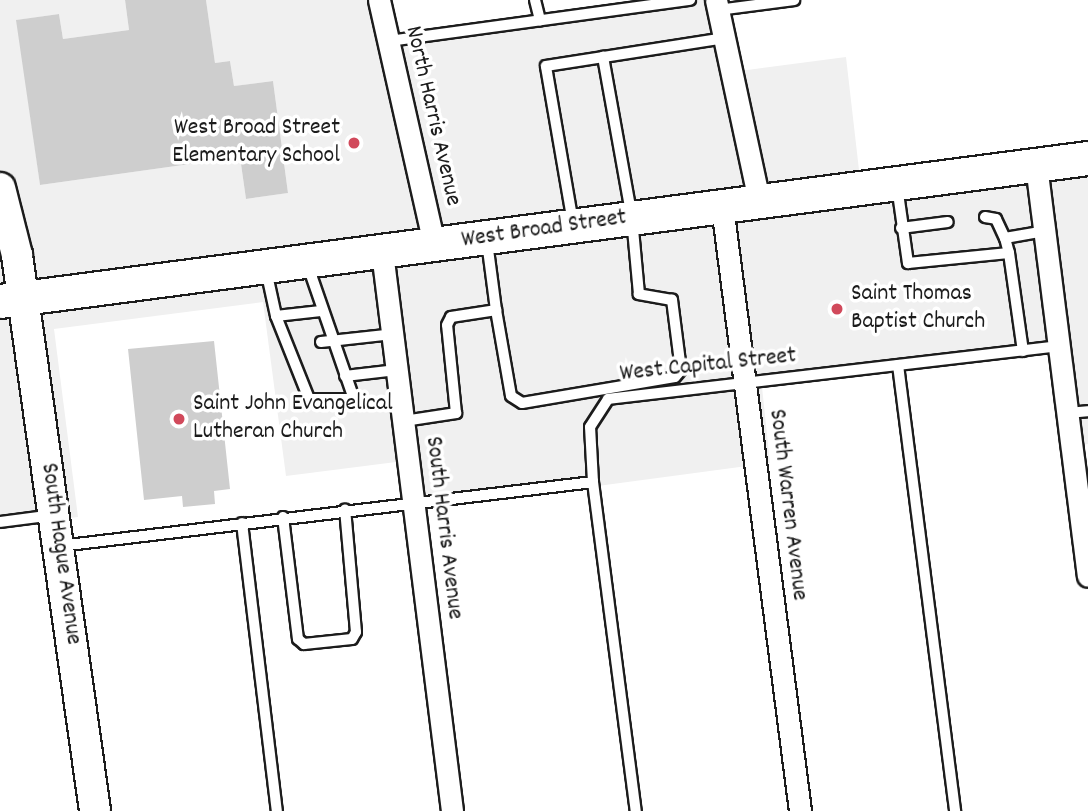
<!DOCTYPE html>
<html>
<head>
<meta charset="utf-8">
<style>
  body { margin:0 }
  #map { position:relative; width:1088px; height:811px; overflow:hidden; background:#fff; font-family:Dekko,sans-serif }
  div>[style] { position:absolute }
  .built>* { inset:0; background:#f0f0f0 }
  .building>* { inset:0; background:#cecece }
  .roads { filter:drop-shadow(2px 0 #1c1c1c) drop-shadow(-2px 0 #1c1c1c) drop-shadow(0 2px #1c1c1c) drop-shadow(0 -2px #1c1c1c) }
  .lane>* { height:10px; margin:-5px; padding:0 5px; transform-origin:5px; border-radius:5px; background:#fff }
  .street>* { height:21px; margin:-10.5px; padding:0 10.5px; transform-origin:10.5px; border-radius:10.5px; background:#fff }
  .secondary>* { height:30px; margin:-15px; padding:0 15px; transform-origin:15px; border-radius:15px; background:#fff }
  .primary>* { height:33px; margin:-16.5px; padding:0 16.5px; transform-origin:16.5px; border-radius:16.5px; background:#fff }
  .dots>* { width:19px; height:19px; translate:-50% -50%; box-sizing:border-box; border:4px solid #fff; border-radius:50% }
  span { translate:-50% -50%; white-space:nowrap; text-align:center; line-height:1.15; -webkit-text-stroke:7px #fff; paint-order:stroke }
  .street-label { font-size:24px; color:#1c1c1c }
  .poi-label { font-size:24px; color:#1c1c1c }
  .right { translate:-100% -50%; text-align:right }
  .left { translate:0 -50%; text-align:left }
</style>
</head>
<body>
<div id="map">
  <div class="built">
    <div style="clip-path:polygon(0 0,125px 0,129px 30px,63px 39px,59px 14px,17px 20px,40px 185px,240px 157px,246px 199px,288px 193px,273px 81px,234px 86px,230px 61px,215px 63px,206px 0,391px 0,401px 32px,673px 0,724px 0,740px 71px,846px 57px,859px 170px,1088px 141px,1088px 444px,1075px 446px,1064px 348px,762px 387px,770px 463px,402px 512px,396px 462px,286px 476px,263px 302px,54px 329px,78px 517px,0 526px)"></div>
  </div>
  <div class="building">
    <div style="clip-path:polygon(125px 0,206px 0,215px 63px,230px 61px,234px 86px,273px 81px,288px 193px,246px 199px,240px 157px,40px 185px,16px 20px,59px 14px,63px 39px,129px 30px)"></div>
    <div style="clip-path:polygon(214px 341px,230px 489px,214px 491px,215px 504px,183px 507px,182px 496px,144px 500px,128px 349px)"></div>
  </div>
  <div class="roads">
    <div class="lane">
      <div style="left:535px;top:0;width:21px;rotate:76deg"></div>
      <div style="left:718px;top:10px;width:77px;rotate:-7.5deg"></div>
      <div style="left:389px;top:41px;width:304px;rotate:-7.8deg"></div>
      <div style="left:897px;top:186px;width:78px;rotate:81.9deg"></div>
      <div style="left:908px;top:263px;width:101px;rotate:-5.7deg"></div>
      <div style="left:1009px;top:253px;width:16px;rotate:-105deg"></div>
      <div style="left:1005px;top:238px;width:40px;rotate:-10deg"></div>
      <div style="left:985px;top:217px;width:11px;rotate:10deg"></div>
      <div style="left:996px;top:219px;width:21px;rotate:65deg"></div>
      <div style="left:573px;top:223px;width:159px;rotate:-99.8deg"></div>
      <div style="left:546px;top:66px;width:181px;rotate:-8.9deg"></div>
      <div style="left:901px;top:228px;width:47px;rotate:-7.3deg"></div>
      <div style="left:1009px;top:253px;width:99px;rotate:81.9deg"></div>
      <div style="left:266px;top:270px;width:47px;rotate:77.7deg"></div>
      <div style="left:276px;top:316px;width:89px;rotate:68.3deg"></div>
      <div style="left:309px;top:399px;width:45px"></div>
      <div style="left:354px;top:399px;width:144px;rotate:-109.1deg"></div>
      <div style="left:496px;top:310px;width:87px;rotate:80.1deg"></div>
      <div style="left:511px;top:396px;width:13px;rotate:32deg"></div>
      <div style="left:522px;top:403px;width:155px;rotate:-9.6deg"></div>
      <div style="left:675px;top:377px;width:9px;rotate:-49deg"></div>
      <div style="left:681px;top:370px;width:71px;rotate:-97.3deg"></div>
      <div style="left:672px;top:300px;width:34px;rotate:-170deg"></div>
      <div style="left:639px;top:294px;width:76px;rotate:-95.3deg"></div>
      <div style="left:632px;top:218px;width:164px;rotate:-100.2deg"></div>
      <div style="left:276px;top:316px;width:45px;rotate:-6.3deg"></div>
      <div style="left:321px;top:342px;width:72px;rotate:-6.3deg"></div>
      <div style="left:898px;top:365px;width:450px;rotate:82.7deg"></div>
      <div style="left:345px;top:376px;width:52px;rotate:-6.6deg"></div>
      <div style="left:1067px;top:413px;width:21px;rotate:-5deg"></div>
      <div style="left:404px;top:421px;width:53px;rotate:-8.7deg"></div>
      <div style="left:456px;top:413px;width:88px;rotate:-95.8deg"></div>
      <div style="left:447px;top:325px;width:9px;rotate:-63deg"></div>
      <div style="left:451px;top:317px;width:46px;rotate:-8.8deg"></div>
      <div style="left:496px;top:310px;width:69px;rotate:-97.5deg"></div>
      <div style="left:593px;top:482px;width:332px;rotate:82.6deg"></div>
      <div style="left:283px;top:517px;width:123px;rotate:83deg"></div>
      <div style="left:298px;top:639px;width:8px;rotate:40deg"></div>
      <div style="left:304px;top:644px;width:48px;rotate:-5.9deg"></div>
      <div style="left:352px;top:639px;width:8px;rotate:-60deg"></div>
      <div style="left:356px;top:632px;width:123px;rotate:-95.1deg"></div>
      <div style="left:0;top:522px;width:53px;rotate:-7.5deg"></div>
      <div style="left:242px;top:523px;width:290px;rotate:83.1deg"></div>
      <div style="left:60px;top:546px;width:537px;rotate:-6.85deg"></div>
      <div style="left:593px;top:482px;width:55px;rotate:-93.1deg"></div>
      <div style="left:590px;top:427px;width:33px;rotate:-57deg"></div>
      <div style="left:608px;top:399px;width:454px;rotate:-6.7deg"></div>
    </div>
    <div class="street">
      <div style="left:379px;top:0;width:250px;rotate:77.3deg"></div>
      <div style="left:716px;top:0;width:206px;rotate:77.9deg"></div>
      <div style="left:1036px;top:165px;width:414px;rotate:82.8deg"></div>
      <div style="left:722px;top:206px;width:610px;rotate:82.65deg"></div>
      <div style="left:382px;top:252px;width:563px;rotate:82.86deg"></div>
    </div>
    <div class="secondary">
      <div style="left:0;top:188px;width:69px;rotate:75.8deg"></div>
      <div style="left:17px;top:255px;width:561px;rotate:82.01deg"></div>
    </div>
    <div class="primary">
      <div style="left:0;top:301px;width:1097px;rotate:-7.49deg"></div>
    </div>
  </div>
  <div class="dots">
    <div style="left:354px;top:143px;background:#d1495b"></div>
    <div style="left:837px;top:309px;background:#d1495b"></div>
    <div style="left:179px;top:419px;background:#d1495b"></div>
  </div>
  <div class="street-label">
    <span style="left:432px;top:116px;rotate:77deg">North Harris Avenue</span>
    <span style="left:544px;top:230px;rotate:-8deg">West Broad Street</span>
    <span style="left:708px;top:366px;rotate:-6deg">West Capital Street</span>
    <span style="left:787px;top:505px;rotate:83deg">South Warren Avenue</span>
    <span style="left:443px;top:528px;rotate:83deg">South Harris Avenue</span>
    <span style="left:60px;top:554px;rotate:82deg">South Hague Avenue</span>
  </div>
  <div class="poi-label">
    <span class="right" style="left:340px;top:143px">West Broad Street<br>Elementary School</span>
    <span class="left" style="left:851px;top:309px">Saint Thomas<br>Baptist Church</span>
    <span class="left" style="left:193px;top:419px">Saint John Evangelical<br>Lutheran Church</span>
  </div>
</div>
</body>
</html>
